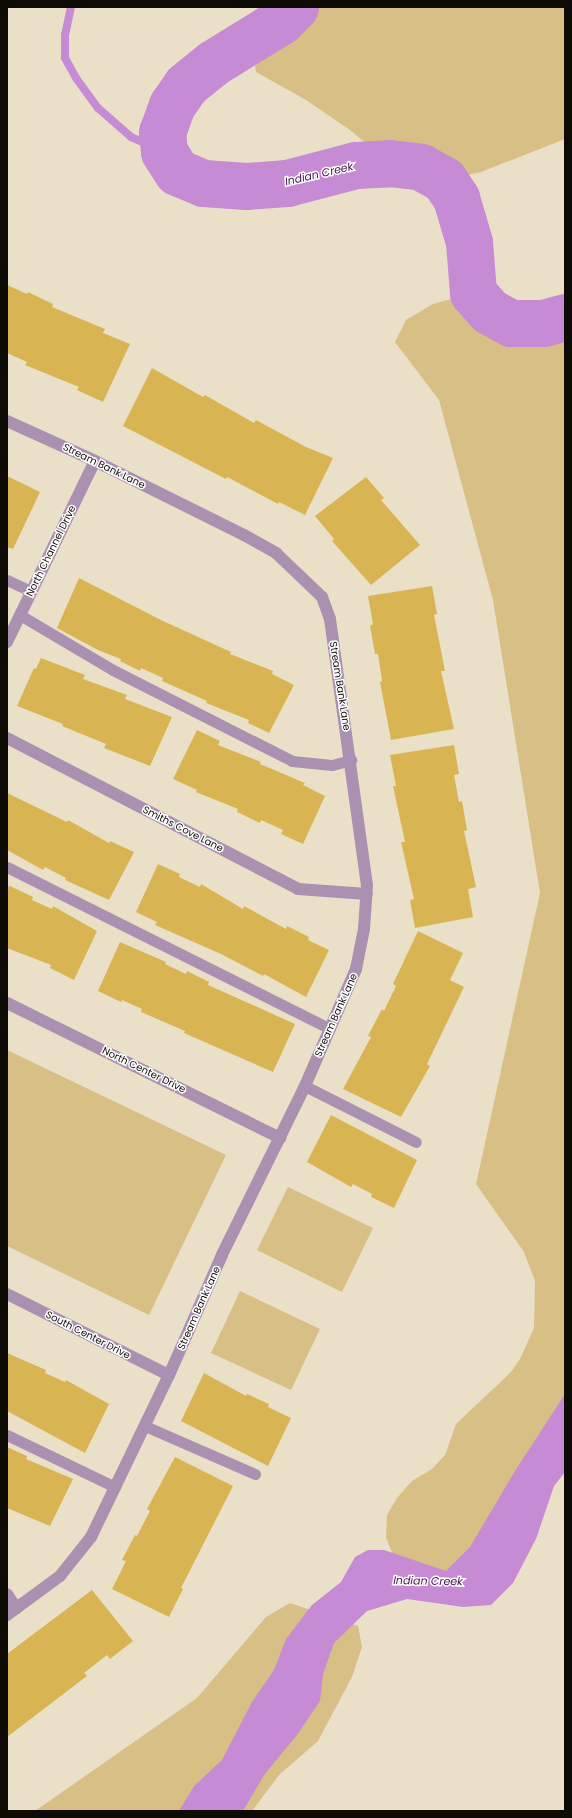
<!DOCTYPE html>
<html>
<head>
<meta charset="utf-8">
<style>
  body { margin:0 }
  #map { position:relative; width:572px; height:1818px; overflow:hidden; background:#eae0c8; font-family:Poppins,sans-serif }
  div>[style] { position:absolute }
  .green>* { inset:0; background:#d7bf86 }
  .water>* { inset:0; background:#c78bd5 }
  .stream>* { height:8px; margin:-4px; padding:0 4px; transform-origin:4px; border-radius:4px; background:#c78bd5 }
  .river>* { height:47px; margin:-23.5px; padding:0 23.5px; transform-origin:23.5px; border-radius:23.5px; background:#c78bd5 }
  .building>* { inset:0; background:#d9b453 }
  .service>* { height:11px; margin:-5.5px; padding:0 5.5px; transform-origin:5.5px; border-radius:5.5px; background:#aa90b1 }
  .minor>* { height:12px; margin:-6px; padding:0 6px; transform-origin:6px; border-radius:6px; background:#aa90b1 }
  span { translate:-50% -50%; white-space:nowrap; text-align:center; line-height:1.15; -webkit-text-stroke:3px #fff; paint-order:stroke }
  .street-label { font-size:10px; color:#0e0b04 }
  .water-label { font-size:11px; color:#481154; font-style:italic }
  .frame { position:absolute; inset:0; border:8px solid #0e0b04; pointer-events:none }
</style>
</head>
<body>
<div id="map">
  <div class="green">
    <div style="clip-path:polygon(295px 7px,565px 7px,565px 139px,481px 172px,444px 180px,421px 167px,390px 163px,350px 130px,306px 100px,256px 72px,252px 42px,281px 21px)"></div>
    <div style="clip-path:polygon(473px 293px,489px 311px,511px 323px,543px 323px,565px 317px,565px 1450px,482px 1582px,395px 1560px,386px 1537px,387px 1515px,397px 1498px,412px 1481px,432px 1469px,445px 1455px,456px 1424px,511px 1372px,520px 1359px,534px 1328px,535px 1281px,524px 1252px,476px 1184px,540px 893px,493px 600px,439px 400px,395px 342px,406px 320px,433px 304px)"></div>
    <div style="clip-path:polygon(7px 1050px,226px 1155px,149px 1315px,7px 1246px)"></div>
    <div style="clip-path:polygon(288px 1187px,373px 1228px,342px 1292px,257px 1250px)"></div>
    <div style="clip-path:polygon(240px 1291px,320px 1329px,291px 1390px,211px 1353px)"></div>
    <div style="clip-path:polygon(290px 1603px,358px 1626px,362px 1647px,352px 1677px,318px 1741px,279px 1775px,252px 1811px,35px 1811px,197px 1698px,266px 1617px)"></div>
  </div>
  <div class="water">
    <div style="clip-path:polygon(565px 1394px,565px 1472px,554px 1486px,536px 1539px,513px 1583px,491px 1605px,463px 1607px,407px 1599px,367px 1611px,334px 1643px,323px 1674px,320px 1701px,297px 1735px,264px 1775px,243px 1811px,179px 1811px,194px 1786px,222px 1760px,252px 1702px,274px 1670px,286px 1639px,312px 1605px,341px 1582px,355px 1557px,368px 1550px,384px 1550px,446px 1571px,470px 1547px,515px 1471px)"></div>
  </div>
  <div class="stream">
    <div style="left:71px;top:7px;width:29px;rotate:102deg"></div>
    <div style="left:65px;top:35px;width:23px;rotate:90deg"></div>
    <div style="left:65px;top:58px;width:23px;rotate:61deg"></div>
    <div style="left:76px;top:78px;width:37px;rotate:54deg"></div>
    <div style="left:98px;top:108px;width:44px;rotate:41.3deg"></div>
    <div style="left:131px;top:137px;width:36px;rotate:24deg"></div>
  </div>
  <div class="river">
    <div style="left:295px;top:7px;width:20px;rotate:135deg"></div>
    <div style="left:281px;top:21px;width:80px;rotate:148.3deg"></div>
    <div style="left:213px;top:63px;width:35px;rotate:141deg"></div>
    <div style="left:186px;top:85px;width:24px;rotate:125deg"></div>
    <div style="left:172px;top:105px;width:29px;rotate:110deg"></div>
    <div style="left:162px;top:132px;width:20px;rotate:84deg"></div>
    <div style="left:164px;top:152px;width:24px;rotate:57deg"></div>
    <div style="left:177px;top:172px;width:28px;rotate:23deg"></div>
    <div style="left:203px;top:183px;width:43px;rotate:4deg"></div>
    <div style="left:246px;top:186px;width:41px;rotate:-4.2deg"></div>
    <div style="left:287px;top:183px;width:71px;rotate:-14.6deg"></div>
    <div style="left:356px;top:165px;width:34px;rotate:-3deg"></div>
    <div style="left:390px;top:163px;width:31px;rotate:7deg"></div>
    <div style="left:421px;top:167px;width:26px;rotate:29deg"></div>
    <div style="left:444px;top:180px;width:22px;rotate:56deg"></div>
    <div style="left:456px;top:198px;width:46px;rotate:73.5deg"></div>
    <div style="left:469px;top:242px;width:51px;rotate:85.5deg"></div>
    <div style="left:473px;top:293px;width:24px;rotate:48deg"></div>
    <div style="left:489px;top:311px;width:25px;rotate:29deg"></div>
    <div style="left:511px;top:323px;width:32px"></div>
    <div style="left:543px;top:323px;width:23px;rotate:-15deg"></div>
  </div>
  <div class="building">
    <div style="clip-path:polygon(7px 285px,27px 294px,28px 292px,53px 304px,52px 307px,105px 329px,103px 333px,130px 344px,103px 402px,77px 390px,79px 387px,25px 365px,27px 362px,7px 353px)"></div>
    <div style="clip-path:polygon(152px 368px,203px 397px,205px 395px,254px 423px,256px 420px,306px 447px,333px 458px,305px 515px,279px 502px,278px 504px,227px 477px,226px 479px,123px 426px)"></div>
    <div style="clip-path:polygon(7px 476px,40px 492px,13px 549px,7px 547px)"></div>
    <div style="clip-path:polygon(366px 477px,384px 498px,381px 500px,420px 545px,371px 585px,332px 541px,334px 539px,315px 516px)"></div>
    <div style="clip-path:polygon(79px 578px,163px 621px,231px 652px,230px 654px,273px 671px,272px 674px,294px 685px,269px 733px,248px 723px,249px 720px,206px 703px,207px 701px,162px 681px,163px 678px,141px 668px,140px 671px,120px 661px,121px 659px,98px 650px,57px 628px)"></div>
    <div style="clip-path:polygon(432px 586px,437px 614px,434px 615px,445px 671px,441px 671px,454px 729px,391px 740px,380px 682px,382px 681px,378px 654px,375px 654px,370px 626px,373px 624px,368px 596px)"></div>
    <div style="clip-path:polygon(41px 658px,85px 675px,83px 679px,127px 695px,125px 699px,172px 717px,150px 766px,104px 748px,106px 744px,62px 726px,63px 724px,17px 706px,34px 668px,36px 669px)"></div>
    <div style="clip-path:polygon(197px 730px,220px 741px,218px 745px,261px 762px,260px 764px,305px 783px,303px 785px,325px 796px,303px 844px,281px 834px,283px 830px,261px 820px,260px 823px,237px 812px,238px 809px,196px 792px,197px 790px,173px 779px)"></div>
    <div style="clip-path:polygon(454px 745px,459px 774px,454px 775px,459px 802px,462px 801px,467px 830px,464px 831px,476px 887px,468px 889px,473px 917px,415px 928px,410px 900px,414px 899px,401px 842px,405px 842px,393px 786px,396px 786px,390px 755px)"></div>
    <div style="clip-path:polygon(7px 793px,67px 822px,68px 820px,109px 843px,110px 841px,134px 852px,109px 900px,65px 880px,66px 878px,45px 867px,43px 870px,7px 850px)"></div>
    <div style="clip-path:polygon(158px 864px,180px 874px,179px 877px,200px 887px,201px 884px,243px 909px,244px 906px,286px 929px,287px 926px,309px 937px,308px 940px,329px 950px,306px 997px,264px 974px,263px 976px,221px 954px,155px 925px,157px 922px,136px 912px)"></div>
    <div style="clip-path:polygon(10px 886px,33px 897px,32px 900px,52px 909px,53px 906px,97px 931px,74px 980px,50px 968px,51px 965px,7px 948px,7px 887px)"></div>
    <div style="clip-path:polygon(418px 931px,463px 953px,450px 980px,464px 987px,427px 1064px,430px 1066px,401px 1117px,343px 1089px,371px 1037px,368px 1036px,382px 1009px,384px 1011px,396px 986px,393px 984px)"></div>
    <div style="clip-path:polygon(120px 942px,166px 962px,165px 964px,186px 974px,187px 971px,209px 982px,208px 985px,295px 1024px,273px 1072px,184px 1033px,185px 1031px,141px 1012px,142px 1009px,122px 1000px,121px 1002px,98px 991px)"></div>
    <div style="clip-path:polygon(331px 1115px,417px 1160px,394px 1208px,371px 1197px,372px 1194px,353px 1184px,351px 1187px,307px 1162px)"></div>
    <div style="clip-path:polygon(7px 1353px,46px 1370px,45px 1373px,65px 1382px,66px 1380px,109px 1404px,85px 1453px,7px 1411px)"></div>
    <div style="clip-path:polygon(204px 1373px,246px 1396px,247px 1394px,269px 1404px,268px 1407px,291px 1418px,268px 1466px,181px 1421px)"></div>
    <div style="clip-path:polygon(7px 1447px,27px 1456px,26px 1459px,73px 1479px,50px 1526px,7px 1508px)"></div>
    <div style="clip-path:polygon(175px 1457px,233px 1486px,181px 1588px,183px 1589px,169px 1617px,112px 1589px,126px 1561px,122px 1560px,135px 1535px,137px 1536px,150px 1511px,147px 1509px)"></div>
    <div style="clip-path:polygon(92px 1590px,133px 1641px,110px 1659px,107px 1655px,84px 1673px,87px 1676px,7px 1737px,7px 1654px)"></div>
  </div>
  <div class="service">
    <div style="left:7px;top:580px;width:26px;rotate:25deg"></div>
    <div style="left:20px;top:615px;width:108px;rotate:30.6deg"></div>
    <div style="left:113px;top:670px;width:201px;rotate:26.9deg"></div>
    <div style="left:292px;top:761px;width:40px;rotate:5.7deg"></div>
    <div style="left:332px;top:765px;width:20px;rotate:-15deg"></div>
    <div style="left:7px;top:867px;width:361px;rotate:26.6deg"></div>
    <div style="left:305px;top:1086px;width:124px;rotate:26.8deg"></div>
    <div style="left:145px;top:1426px;width:120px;rotate:23.6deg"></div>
    <div style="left:7px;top:1435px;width:120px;rotate:25.7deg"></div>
  </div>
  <div class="minor">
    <div style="left:7px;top:421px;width:97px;rotate:24.4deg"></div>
    <div style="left:95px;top:461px;width:166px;rotate:26.4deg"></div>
    <div style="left:244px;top:535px;width:37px;rotate:29deg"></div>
    <div style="left:276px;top:553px;width:64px;rotate:43.7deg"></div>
    <div style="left:322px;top:597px;width:23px;rotate:70deg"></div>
    <div style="left:330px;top:619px;width:269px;rotate:82.1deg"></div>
    <div style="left:367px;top:885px;width:44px;rotate:93.9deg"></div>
    <div style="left:364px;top:929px;width:41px;rotate:101.3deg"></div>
    <div style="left:356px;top:969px;width:128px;rotate:113.6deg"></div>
    <div style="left:305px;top:1086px;width:188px;rotate:116.2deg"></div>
    <div style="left:222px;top:1255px;width:131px;rotate:113.8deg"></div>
    <div style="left:169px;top:1375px;width:180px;rotate:115.7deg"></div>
    <div style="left:91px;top:1537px;width:50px;rotate:128.5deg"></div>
    <div style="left:60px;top:1576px;width:66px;rotate:143.7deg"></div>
    <div style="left:7px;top:642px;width:201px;rotate:-64.1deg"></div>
    <div style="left:7px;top:738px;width:328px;rotate:27.4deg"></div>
    <div style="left:298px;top:889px;width:69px;rotate:4.1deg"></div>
    <div style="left:7px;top:1003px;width:305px;rotate:26.3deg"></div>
    <div style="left:7px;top:1294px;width:181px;rotate:26.6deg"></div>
    <div style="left:7px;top:1594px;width:17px;rotate:57deg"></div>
  </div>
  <div class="street-label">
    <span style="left:104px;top:466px;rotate:26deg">Stream Bank Lane</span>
    <span style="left:51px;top:551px;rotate:-64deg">North Channel Drive</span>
    <span style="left:340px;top:686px;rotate:81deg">Stream Bank Lane</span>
    <span style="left:183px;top:829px;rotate:27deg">Smiths Cove Lane</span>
    <span style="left:336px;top:1015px;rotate:-66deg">Stream Bank Lane</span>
    <span style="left:144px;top:1070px;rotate:26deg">North Center Drive</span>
    <span style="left:199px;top:1308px;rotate:-66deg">Stream Bank Lane</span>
    <span style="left:88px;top:1335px;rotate:27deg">South Center Drive</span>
  </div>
  <div class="water-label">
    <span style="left:319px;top:174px;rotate:-13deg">Indian Creek</span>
    <span style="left:428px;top:1581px;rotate:1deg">Indian Creek</span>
  </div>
  <div class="frame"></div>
</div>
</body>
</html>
